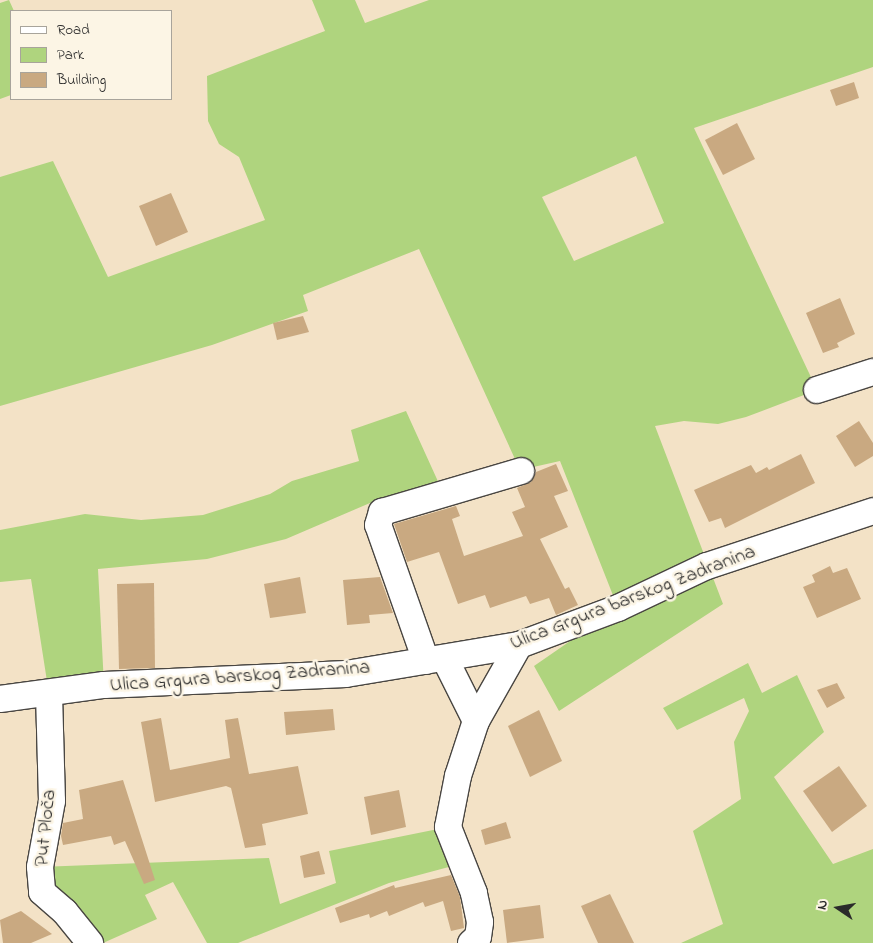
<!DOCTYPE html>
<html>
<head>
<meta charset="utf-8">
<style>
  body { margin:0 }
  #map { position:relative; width:873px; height:943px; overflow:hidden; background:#f3e2c6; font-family:"Indie Flower",sans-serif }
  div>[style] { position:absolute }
  .green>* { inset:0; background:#afd47e }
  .building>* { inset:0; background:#c9a981 }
  .roads { filter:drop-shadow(1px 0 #494642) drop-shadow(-1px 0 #494642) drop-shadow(0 1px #494642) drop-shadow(0 -1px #494642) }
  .minor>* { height:26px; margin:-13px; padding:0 13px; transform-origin:13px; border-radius:13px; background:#fff }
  span { translate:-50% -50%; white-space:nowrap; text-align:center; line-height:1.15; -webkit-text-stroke:5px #fcf5e5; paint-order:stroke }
  .street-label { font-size:20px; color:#2b2b2b }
  .legend { position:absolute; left:10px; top:10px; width:162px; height:90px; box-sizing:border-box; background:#fcf5e5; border:1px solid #a8a49b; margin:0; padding:6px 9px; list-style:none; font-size:15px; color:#2b2b2b }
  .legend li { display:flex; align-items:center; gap:10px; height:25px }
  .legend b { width:25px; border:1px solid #a8a49b }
  .north { position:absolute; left:813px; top:883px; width:50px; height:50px; -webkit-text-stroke:4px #fcf5e5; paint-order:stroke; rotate:282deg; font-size:14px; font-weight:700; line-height:20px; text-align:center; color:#2b2b2b }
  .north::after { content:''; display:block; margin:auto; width:18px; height:22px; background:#2b2b2b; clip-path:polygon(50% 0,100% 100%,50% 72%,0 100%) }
</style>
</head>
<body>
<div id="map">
  <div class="green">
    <div style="clip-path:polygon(9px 0,14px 11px,11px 11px,11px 95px,0 99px,0 3px)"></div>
    <div style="clip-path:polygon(evenodd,312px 0,355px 0,365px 23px,429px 0,873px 0,873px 67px,694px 128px,817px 390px,746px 417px,718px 424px,684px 421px,655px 426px,723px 604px,559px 711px,534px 666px,618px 608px,560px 461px,520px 470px,419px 249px,303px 295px,308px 311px,212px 345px,0 406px,0 177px,53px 161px,108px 277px,265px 220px,239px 157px,219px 144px,208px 121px,207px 76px,325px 31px,312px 0,636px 156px,664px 223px,574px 261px,542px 197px,636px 156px)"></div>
    <div style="clip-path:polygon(406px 411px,441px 488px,370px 503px,286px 539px,207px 559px,98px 569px,104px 685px,49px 694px,31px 579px,0 582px,0 530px,85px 514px,141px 520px,203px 515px,270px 494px,292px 481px,359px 461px,351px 430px)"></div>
    <div style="clip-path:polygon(748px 663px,762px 693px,797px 675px,824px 732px,774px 777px,833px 864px,873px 849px,873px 943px,681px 943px,723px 924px,693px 831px,741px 799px,734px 742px,749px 711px,744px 698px,677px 730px,663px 708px)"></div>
    <div style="clip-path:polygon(448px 827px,460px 864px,389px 883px,238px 943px,207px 943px,173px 882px,145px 895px,157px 919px,103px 943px,83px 943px,40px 867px,269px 858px,280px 904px,336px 883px,329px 851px)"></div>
  </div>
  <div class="building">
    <div style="clip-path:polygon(854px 82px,859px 98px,836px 106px,830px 90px)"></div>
    <div style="clip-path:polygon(737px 123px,755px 159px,723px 175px,705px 140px)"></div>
    <div style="clip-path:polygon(171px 193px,188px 232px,156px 246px,139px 206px)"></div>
    <div style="clip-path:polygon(840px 298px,855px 334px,837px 343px,839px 347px,823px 353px,806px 313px)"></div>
    <div style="clip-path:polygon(303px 316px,309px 332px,277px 340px,273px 323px)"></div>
    <div style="clip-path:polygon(859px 421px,873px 443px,873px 456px,855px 467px,836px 436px)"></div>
    <div style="clip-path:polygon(801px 454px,815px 483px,725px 528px,721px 518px,709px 522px,694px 490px,751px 465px,756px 473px,767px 467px,769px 470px)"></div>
    <div style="clip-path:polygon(556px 464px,568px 491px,554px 496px,568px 527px,540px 539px,565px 589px,569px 587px,578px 605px,556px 615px,549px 598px,530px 604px,526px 596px,490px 608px,485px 595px,458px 604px,439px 552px,407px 562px,394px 524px,456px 506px,460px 516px,452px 519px,464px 556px,523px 536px,512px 512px,525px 507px,517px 488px,531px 482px,536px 472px)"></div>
    <div style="clip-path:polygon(830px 566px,833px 573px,847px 568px,861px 599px,817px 618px,803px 587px,815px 582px,812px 575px)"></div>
    <div style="clip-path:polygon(300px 577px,306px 613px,270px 618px,264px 584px)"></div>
    <div style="clip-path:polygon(380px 577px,393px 613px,369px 615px,370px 623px,347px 625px,343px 580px)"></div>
    <div style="clip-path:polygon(154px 583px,155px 668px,119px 669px,117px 584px)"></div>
    <div style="clip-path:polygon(837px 683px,845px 698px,827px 708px,817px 690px)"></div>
    <div style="clip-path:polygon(333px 709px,335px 730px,286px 735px,284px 712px)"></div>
    <div style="clip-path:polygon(539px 710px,562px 761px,530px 777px,508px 726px)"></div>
    <div style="clip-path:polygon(161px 718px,170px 770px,230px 758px,225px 720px,238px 718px,249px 774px,298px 766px,308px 814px,262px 824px,266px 845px,245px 848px,231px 788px,226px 786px,155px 802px,141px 722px)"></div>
    <div style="clip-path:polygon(839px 766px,867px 806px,832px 832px,803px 791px)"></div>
    <div style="clip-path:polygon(123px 780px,155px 880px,144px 884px,125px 841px,114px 845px,111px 836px,63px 845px,61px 836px,63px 823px,83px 819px,79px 790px)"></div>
    <div style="clip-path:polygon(399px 790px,406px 827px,371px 835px,364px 797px)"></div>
    <div style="clip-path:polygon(506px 822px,511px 838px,485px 845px,481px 830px)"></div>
    <div style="clip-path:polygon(319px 851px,325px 874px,304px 878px,300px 856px)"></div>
    <div style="clip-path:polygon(451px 875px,460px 897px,464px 928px,451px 931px,443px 901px,425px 907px,423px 902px,389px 916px,387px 911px,370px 918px,369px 914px,340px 923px,335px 908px,394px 885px,395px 888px)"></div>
    <div style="clip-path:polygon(610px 894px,634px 943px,598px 943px,581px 906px)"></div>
    <div style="clip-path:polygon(540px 905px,544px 938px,507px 943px,503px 910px)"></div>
    <div style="clip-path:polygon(21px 911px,52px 934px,31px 943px,3px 943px,0 920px)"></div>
  </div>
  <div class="roads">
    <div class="minor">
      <div style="left:817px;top:390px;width:59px;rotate:-17.8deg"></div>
      <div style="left:445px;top:659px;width:69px;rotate:63.4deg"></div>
      <div style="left:426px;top:661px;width:144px;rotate:-109.4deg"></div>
      <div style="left:378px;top:525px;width:14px;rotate:-73deg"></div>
      <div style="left:382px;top:512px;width:145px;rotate:-16.4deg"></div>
      <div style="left:49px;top:694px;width:107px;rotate:88.4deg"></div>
      <div style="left:52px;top:801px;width:67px;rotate:100.3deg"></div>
      <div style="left:40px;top:867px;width:25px;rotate:85deg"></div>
      <div style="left:42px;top:892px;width:30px;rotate:41deg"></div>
      <div style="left:65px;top:912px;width:40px;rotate:51deg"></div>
      <div style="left:0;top:699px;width:105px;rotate:-7.7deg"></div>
      <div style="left:104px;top:685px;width:242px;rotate:-2.6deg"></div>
      <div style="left:346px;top:674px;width:175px;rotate:-9.5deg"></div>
      <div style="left:519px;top:645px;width:106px;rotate:-20.5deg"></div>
      <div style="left:618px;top:608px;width:98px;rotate:-25.3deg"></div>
      <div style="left:707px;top:566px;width:175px;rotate:-18.3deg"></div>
      <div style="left:471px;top:943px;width:9px;rotate:-41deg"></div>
      <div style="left:478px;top:937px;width:15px;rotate:-82deg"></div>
      <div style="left:480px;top:922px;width:30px;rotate:-102deg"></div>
      <div style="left:474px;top:893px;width:71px;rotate:-111.5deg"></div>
      <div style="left:448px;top:827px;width:52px;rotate:-78.9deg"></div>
      <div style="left:458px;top:776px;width:58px;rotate:-71.9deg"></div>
      <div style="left:476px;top:721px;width:87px;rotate:-60.5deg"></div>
    </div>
  </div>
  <div class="street-label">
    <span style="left:633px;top:598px;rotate:-21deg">Ulica Grgura barskog Zadranina</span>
    <span style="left:240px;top:677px;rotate:-4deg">Ulica Grgura barskog Zadranina</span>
    <span style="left:46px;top:828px;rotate:-84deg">Put Ploča</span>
  </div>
  <ul class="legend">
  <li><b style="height:6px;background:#fff"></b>Road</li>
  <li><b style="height:14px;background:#afd47e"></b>Park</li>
  <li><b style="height:14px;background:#c9a981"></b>Building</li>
  </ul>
  <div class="north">N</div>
</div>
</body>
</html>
